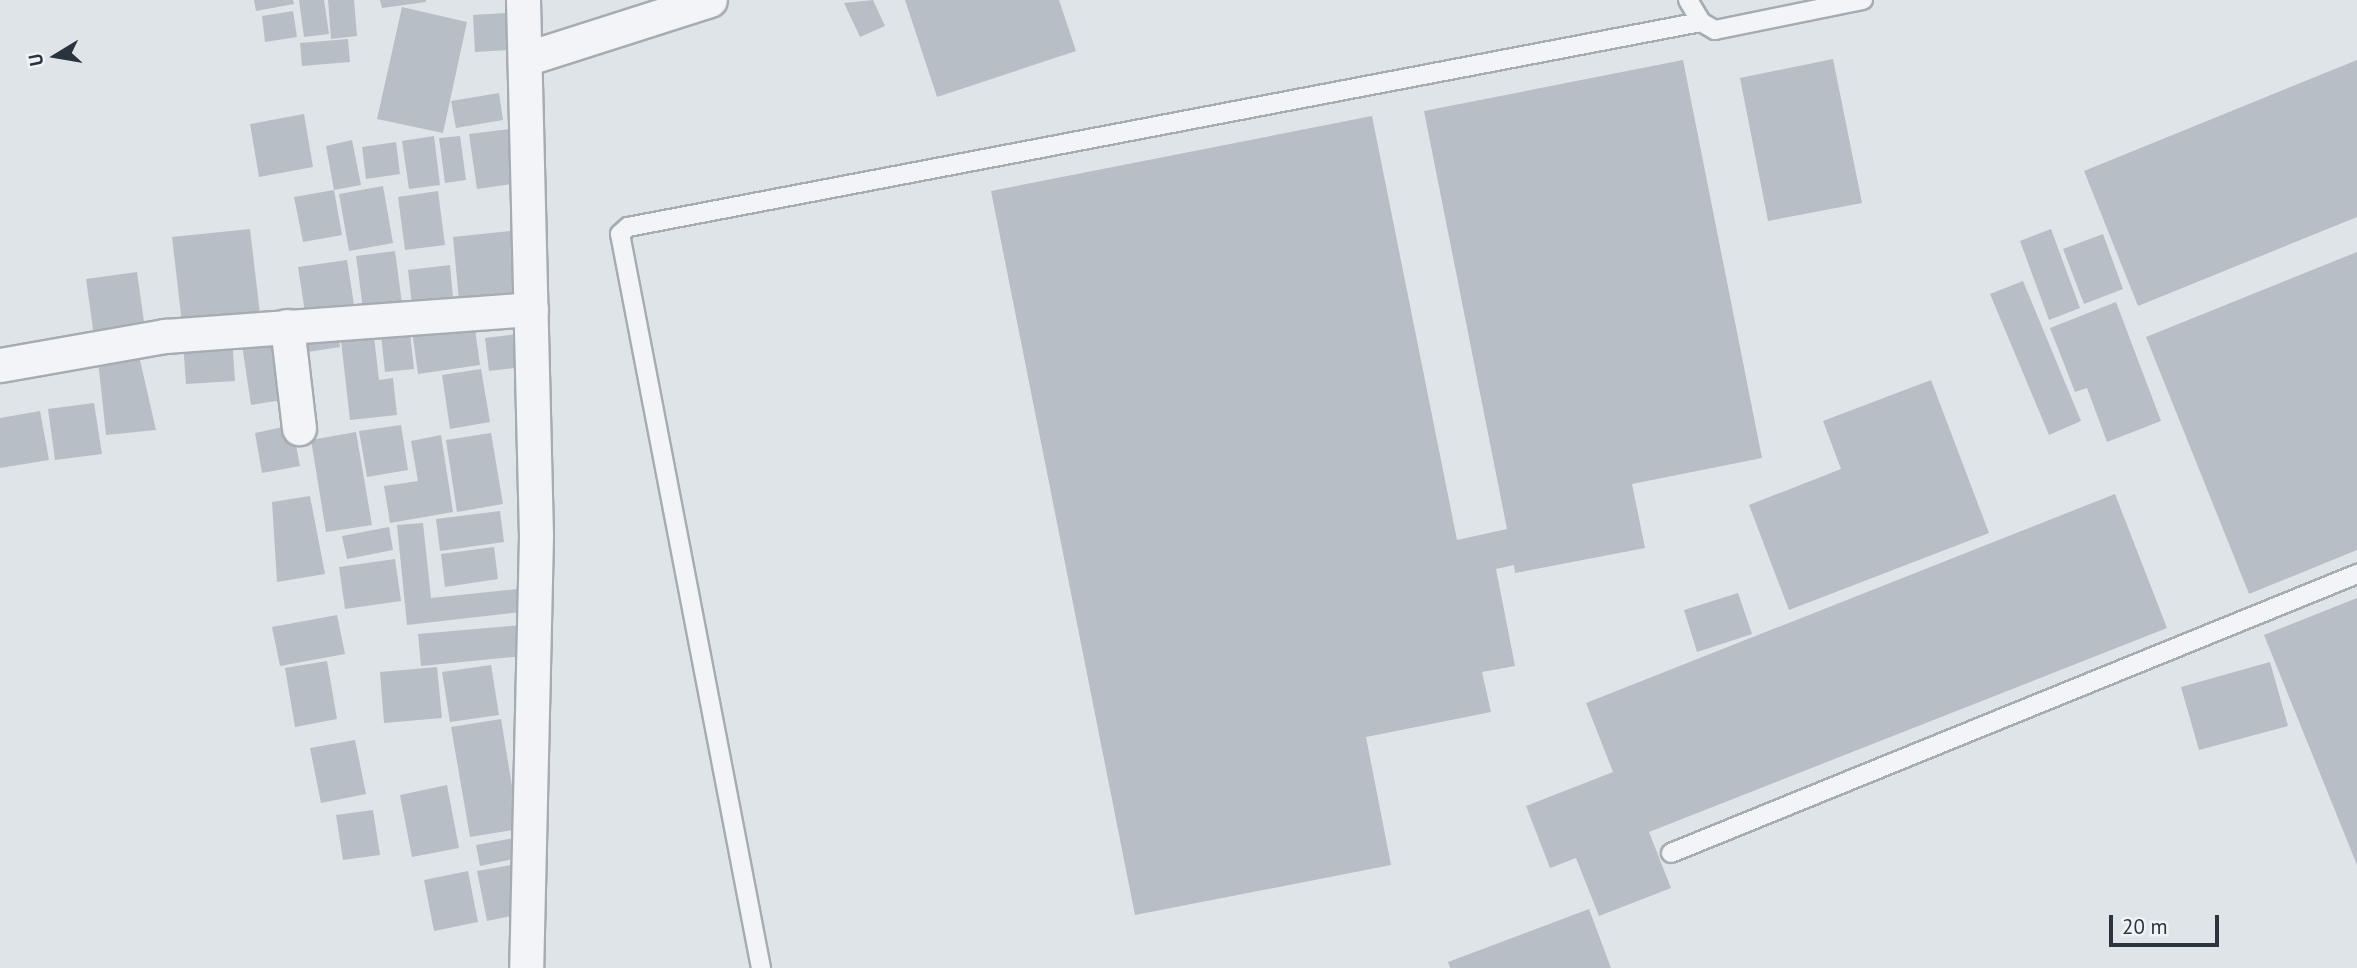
<!DOCTYPE html>
<html>
<head>
<meta charset="utf-8">
<style>
  body { margin:0 }
  #map { position:relative; width:2357px; height:968px; overflow:hidden; background:#dfe4e8; font-family:"PT Sans",sans-serif }
  div>[style] { position:absolute }
  .building>* { inset:0; background:#b7bec5 }
  .roads { filter:drop-shadow(2px 0 #a5acb2) drop-shadow(-2px 0 #a5acb2) drop-shadow(0 2px #a5acb2) drop-shadow(0 -2px #a5acb2) }
  .service>* { height:18px; margin:-9px; padding:0 9px; transform-origin:9px; border-radius:9px; background:#f2f4f7 }
  .minor>* { height:33px; margin:-16.5px; padding:0 16.5px; transform-origin:16.5px; border-radius:16.5px; background:#f2f4f7 }
  span { translate:-50% -50%; white-space:nowrap; text-align:center; line-height:1.15; -webkit-text-stroke:5px #eff3f6; paint-order:stroke }
  .north { position:absolute; left:21px; top:21px; width:70px; height:70px; -webkit-text-stroke:5px #eff3f6; paint-order:stroke; rotate:259deg; font-size:19px; font-weight:700; line-height:28px; text-align:center; color:#29343f }
  .north::after { content:''; display:block; margin:auto; width:24px; height:32px; background:#29343f; clip-path:polygon(50% 0,100% 100%,50% 72%,0 100%) }
  .scale { position:absolute; left:2109px; top:915px; width:110px; height:32px; box-sizing:border-box; border:4px solid #29343f; border-top:0; padding-left:9px; font-size:21px; line-height:24px; white-space:nowrap; color:#29343f; -webkit-text-stroke:5px #eff3f6; paint-order:stroke }
</style>
</head>
<body>
<div id="map">
  <div class="building">
    <div style="clip-path:polygon(254px 0,293px 0,294px 4px,256px 11px)"></div>
    <div style="clip-path:polygon(299px 0,324px 0,329px 34px,304px 37px)"></div>
    <div style="clip-path:polygon(328px 0,354px 0,357px 36px,331px 39px)"></div>
    <div style="clip-path:polygon(380px 0,426px 0,426px 2px,382px 8px)"></div>
    <div style="clip-path:polygon(873px 0,885px 26px,860px 37px,844px 3px)"></div>
    <div style="clip-path:polygon(905px 0,1059px 0,1076px 51px,937px 97px)"></div>
    <div style="clip-path:polygon(402px 7px,467px 22px,443px 133px,377px 119px)"></div>
    <div style="clip-path:polygon(293px 11px,297px 37px,265px 42px,262px 16px)"></div>
    <div style="clip-path:polygon(506px 13px,509px 50px,475px 52px,473px 15px)"></div>
    <div style="clip-path:polygon(348px 39px,350px 62px,302px 66px,300px 43px)"></div>
    <div style="clip-path:polygon(1833px 59px,1862px 203px,1768px 221px,1740px 78px)"></div>
    <div style="clip-path:polygon(1683px 60px,1762px 458px,1632px 484px,1645px 548px,1515px 573px,1514px 565px,1496px 569px,1515px 666px,1482px 672px,1491px 712px,1366px 737px,1391px 865px,1135px 915px,991px 191px,1372px 116px,1457px 540px,1507px 529px,1424px 111px)"></div>
    <div style="clip-path:polygon(2357px 60px,2357px 217px,2138px 306px,2084px 171px)"></div>
    <div style="clip-path:polygon(499px 93px,503px 120px,456px 128px,451px 101px)"></div>
    <div style="clip-path:polygon(304px 114px,313px 167px,259px 177px,250px 124px)"></div>
    <div style="clip-path:polygon(517px 128px,525px 182px,477px 189px,469px 134px)"></div>
    <div style="clip-path:polygon(434px 136px,440px 185px,409px 189px,402px 141px)"></div>
    <div style="clip-path:polygon(460px 136px,466px 180px,445px 183px,439px 138px)"></div>
    <div style="clip-path:polygon(352px 140px,361px 185px,334px 190px,326px 146px)"></div>
    <div style="clip-path:polygon(396px 142px,400px 174px,366px 179px,362px 147px)"></div>
    <div style="clip-path:polygon(383px 186px,393px 243px,349px 251px,339px 194px)"></div>
    <div style="clip-path:polygon(334px 190px,342px 235px,303px 242px,294px 197px)"></div>
    <div style="clip-path:polygon(438px 191px,445px 245px,405px 250px,398px 197px)"></div>
    <div style="clip-path:polygon(250px 229px,260px 314px,182px 323px,172px 237px)"></div>
    <div style="clip-path:polygon(2051px 229px,2080px 308px,2049px 320px,2020px 241px)"></div>
    <div style="clip-path:polygon(519px 230px,527px 304px,460px 311px,453px 237px)"></div>
    <div style="clip-path:polygon(2103px 234px,2123px 289px,2084px 304px,2063px 249px)"></div>
    <div style="clip-path:polygon(395px 251px,403px 311px,364px 316px,356px 256px)"></div>
    <div style="clip-path:polygon(2357px 252px,2357px 550px,2249px 594px,2146px 337px)"></div>
    <div style="clip-path:polygon(347px 260px,355px 311px,306px 319px,298px 267px)"></div>
    <div style="clip-path:polygon(450px 265px,454px 308px,413px 313px,408px 270px)"></div>
    <div style="clip-path:polygon(137px 272px,145px 329px,94px 336px,86px 279px)"></div>
    <div style="clip-path:polygon(2023px 281px,2081px 421px,2049px 435px,1990px 294px)"></div>
    <div style="clip-path:polygon(2116px 302px,2161px 421px,2107px 442px,2087px 388px,2075px 392px,2050px 328px)"></div>
    <div style="clip-path:polygon(474px 322px,480px 365px,418px 374px,412px 331px)"></div>
    <div style="clip-path:polygon(409px 323px,414px 369px,385px 372px,380px 326px)"></div>
    <div style="clip-path:polygon(337px 327px,340px 347px,308px 352px,305px 332px)"></div>
    <div style="clip-path:polygon(373px 328px,379px 380px,393px 378px,397px 415px,350px 420px,340px 332px)"></div>
    <div style="clip-path:polygon(525px 333px,529px 366px,489px 371px,485px 338px)"></div>
    <div style="clip-path:polygon(232px 338px,235px 381px,186px 384px,183px 342px)"></div>
    <div style="clip-path:polygon(278px 339px,288px 399px,251px 405px,242px 345px)"></div>
    <div style="clip-path:polygon(137px 347px,156px 430px,106px 435px,97px 351px)"></div>
    <div style="clip-path:polygon(481px 369px,490px 422px,450px 429px,442px 375px)"></div>
    <div style="clip-path:polygon(1931px 380px,1989px 533px,1789px 610px,1749px 505px,1841px 469px,1823px 421px)"></div>
    <div style="clip-path:polygon(94px 403px,102px 454px,55px 460px,48px 409px)"></div>
    <div style="clip-path:polygon(40px 411px,49px 460px,0 468px,0 418px)"></div>
    <div style="clip-path:polygon(292px 425px,300px 466px,262px 473px,255px 433px)"></div>
    <div style="clip-path:polygon(401px 425px,408px 470px,367px 477px,359px 431px)"></div>
    <div style="clip-path:polygon(356px 432px,372px 525px,326px 532px,311px 440px)"></div>
    <div style="clip-path:polygon(491px 433px,503px 504px,457px 512px,446px 440px)"></div>
    <div style="clip-path:polygon(441px 435px,453px 512px,390px 523px,384px 486px,418px 481px,411px 441px)"></div>
    <div style="clip-path:polygon(2115px 494px,2167px 628px,1649px 832px,1671px 888px,1599px 916px,1576px 858px,1550px 868px,1526px 806px,1613px 772px,1586px 703px)"></div>
    <div style="clip-path:polygon(310px 496px,325px 574px,277px 582px,272px 502px)"></div>
    <div style="clip-path:polygon(500px 511px,504px 542px,440px 551px,436px 519px)"></div>
    <div style="clip-path:polygon(423px 523px,431px 598px,518px 589px,520px 612px,407px 625px,397px 525px)"></div>
    <div style="clip-path:polygon(389px 527px,393px 550px,347px 559px,342px 536px)"></div>
    <div style="clip-path:polygon(494px 547px,498px 579px,445px 587px,441px 554px)"></div>
    <div style="clip-path:polygon(395px 559px,401px 601px,345px 609px,339px 567px)"></div>
    <div style="clip-path:polygon(1738px 593px,1752px 634px,1697px 652px,1684px 610px)"></div>
    <div style="clip-path:polygon(2357px 598px,2357px 865px,2264px 635px)"></div>
    <div style="clip-path:polygon(337px 615px,345px 654px,280px 666px,272px 627px)"></div>
    <div style="clip-path:polygon(521px 625px,524px 656px,421px 666px,418px 634px)"></div>
    <div style="clip-path:polygon(327px 661px,337px 719px,295px 727px,285px 668px)"></div>
    <div style="clip-path:polygon(2270px 662px,2288px 726px,2199px 750px,2181px 687px)"></div>
    <div style="clip-path:polygon(491px 665px,499px 715px,450px 722px,442px 672px)"></div>
    <div style="clip-path:polygon(437px 667px,442px 718px,384px 723px,380px 672px)"></div>
    <div style="clip-path:polygon(501px 719px,519px 829px,470px 837px,451px 727px)"></div>
    <div style="clip-path:polygon(355px 740px,366px 794px,321px 803px,310px 748px)"></div>
    <div style="clip-path:polygon(447px 785px,459px 848px,412px 857px,400px 795px)"></div>
    <div style="clip-path:polygon(373px 810px,380px 855px,343px 860px,336px 815px)"></div>
    <div style="clip-path:polygon(514px 838px,518px 858px,480px 866px,476px 845px)"></div>
    <div style="clip-path:polygon(511px 865px,521px 914px,487px 921px,477px 871px)"></div>
    <div style="clip-path:polygon(468px 871px,478px 922px,434px 931px,424px 880px)"></div>
    <div style="clip-path:polygon(1589px 909px,1611px 968px,1450px 968px,1448px 962px)"></div>
  </div>
  <div class="roads">
    <div class="service">
      <div style="left:1688px;top:0;width:26px;rotate:59deg"></div>
      <div style="left:1701px;top:22px;width:16px;rotate:30deg"></div>
      <div style="left:1715px;top:30px;width:151px;rotate:-11.5deg"></div>
      <div style="left:1671px;top:853px;width:741px;rotate:-22.13deg"></div>
      <div style="left:761px;top:968px;width:747px;rotate:-100.87deg"></div>
      <div style="left:620px;top:234px;width:11px;rotate:-41deg"></div>
      <div style="left:628px;top:227px;width:1092px;rotate:-10.82deg"></div>
    </div>
    <div class="minor">
      <div style="left:523px;top:0;width:536px;rotate:88.61deg"></div>
      <div style="left:536px;top:536px;width:432px;rotate:91.3deg"></div>
      <div style="left:525px;top:59px;width:194px;rotate:-17.7deg"></div>
      <div style="left:287px;top:326px;width:103px;rotate:83.3deg"></div>
      <div style="left:0;top:365px;width:168px;rotate:-10deg"></div>
      <div style="left:165px;top:336px;width:367px;rotate:-4.2deg"></div>
    </div>
  </div>
  <div class="north">U</div>
  <div class="scale">20 m</div>
</div>
</body>
</html>
